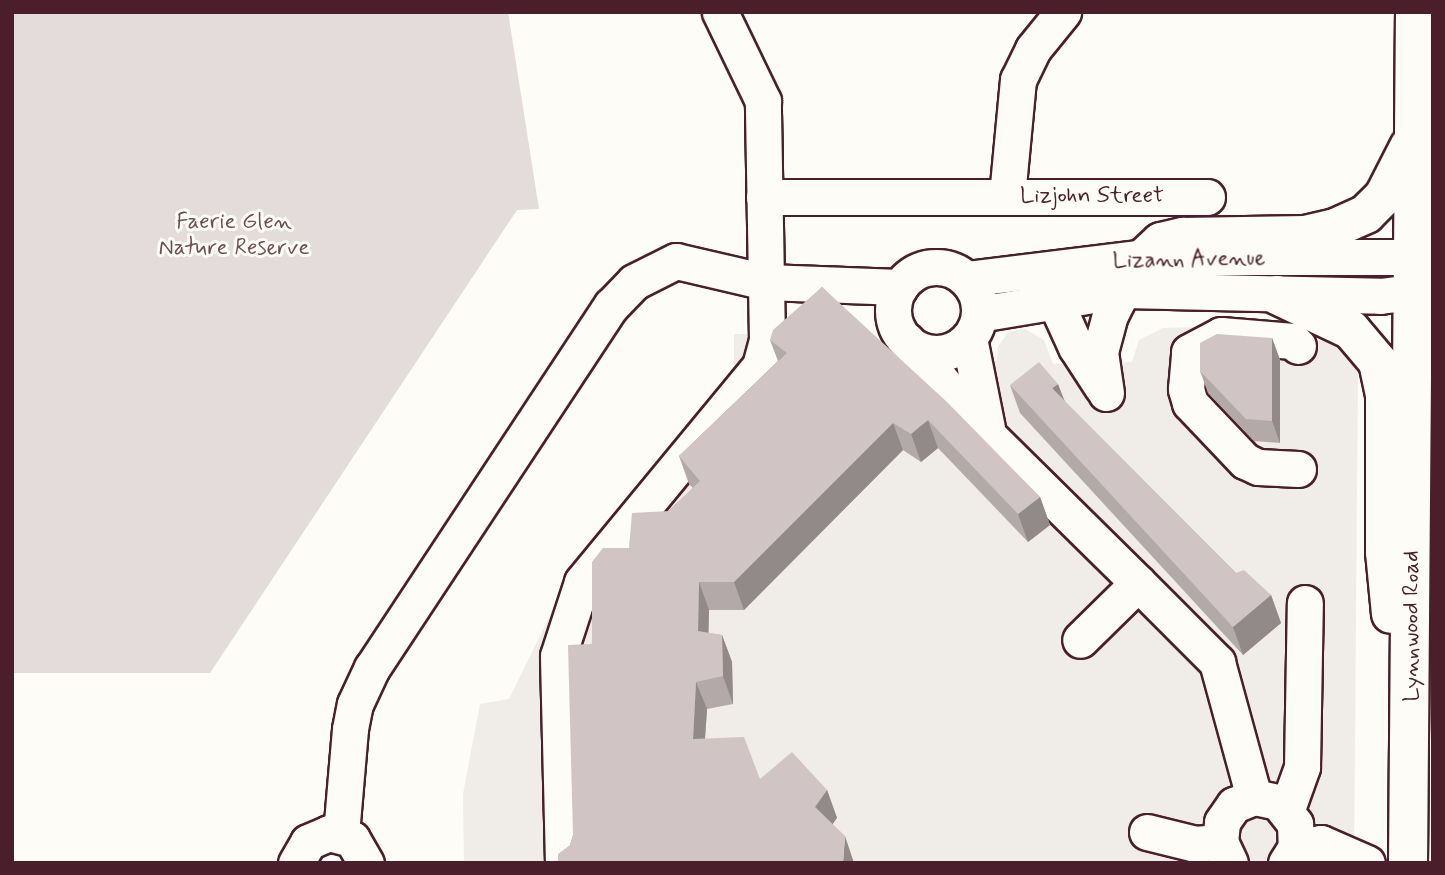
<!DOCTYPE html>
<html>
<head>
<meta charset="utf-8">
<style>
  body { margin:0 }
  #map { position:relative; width:1445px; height:875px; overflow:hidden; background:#fdfcf7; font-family:Mynerve,sans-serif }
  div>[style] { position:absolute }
  .built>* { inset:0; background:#f0ece8 }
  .green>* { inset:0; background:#e3dcda }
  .roads { filter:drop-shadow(2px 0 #4a1f2b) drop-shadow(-2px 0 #4a1f2b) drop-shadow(0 2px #4a1f2b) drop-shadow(0 -2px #4a1f2b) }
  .minor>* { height:35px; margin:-17.5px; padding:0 17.5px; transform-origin:17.5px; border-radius:17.5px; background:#fdfcf7 }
  .minor>.ring { margin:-17.5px; padding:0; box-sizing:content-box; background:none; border:35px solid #fdfcf7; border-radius:50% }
  .major>* { height:38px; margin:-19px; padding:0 19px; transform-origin:19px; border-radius:19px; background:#fdfcf7 }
  .wall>* { inset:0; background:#b3a9a9 }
  .shaded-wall>* { inset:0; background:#928a89 }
  .building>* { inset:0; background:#d0c5c4 }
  span { translate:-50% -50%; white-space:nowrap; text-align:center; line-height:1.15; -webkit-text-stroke:6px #fdfcf7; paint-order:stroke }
  .street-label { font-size:23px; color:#4a1f2b }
  .park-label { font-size:23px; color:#704e57 }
  .frame { position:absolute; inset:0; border:14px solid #4a1f2b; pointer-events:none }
</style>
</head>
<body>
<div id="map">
  <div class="built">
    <div style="clip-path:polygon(1201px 327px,1334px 342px,1358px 369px,1354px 863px,464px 863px,463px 794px,480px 704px,509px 699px,570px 575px,708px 420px,734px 370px,734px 334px,790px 334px,907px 371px,997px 361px,998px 347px,1008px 332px,1025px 329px,1044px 340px,1053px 364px,1132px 362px,1139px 340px,1163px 328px)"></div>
  </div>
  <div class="green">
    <div style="clip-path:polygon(12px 12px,508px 12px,539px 209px,517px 210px,210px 673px,12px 673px)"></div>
  </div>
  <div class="roads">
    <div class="minor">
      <div style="left:1007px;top:196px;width:117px;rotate:-84.6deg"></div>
      <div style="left:1018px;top:80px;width:34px;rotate:-64deg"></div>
      <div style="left:1033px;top:49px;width:48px;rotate:-51deg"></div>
      <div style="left:764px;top:197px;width:443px"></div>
      <div class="ring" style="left:893px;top:267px;width:51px;height:51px"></div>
      <div style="left:966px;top:279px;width:180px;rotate:-7deg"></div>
      <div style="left:1145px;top:257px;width:269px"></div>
      <div style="left:1055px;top:301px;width:51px;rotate:65.5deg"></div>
      <div style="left:1076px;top:347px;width:48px;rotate:57deg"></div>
      <div style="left:979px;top:314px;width:146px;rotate:-9.5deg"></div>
      <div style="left:1123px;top:290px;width:257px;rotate:1.3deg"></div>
      <div style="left:1380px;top:296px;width:35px;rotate:-7deg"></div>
      <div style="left:969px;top:338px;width:92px;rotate:78.7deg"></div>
      <div style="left:907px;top:341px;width:124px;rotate:49.2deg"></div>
      <div style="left:988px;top:435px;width:211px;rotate:44.6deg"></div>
      <div style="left:1138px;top:583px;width:81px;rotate:135.5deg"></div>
      <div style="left:1106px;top:393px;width:41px;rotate:-98.3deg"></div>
      <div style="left:1100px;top:352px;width:38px;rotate:-75deg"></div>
      <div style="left:1110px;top:315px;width:28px;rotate:-63deg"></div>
      <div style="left:1298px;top:469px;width:40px;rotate:-177.1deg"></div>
      <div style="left:1258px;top:467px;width:14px;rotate:-155deg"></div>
      <div style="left:1245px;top:461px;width:80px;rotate:-133.5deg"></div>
      <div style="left:1190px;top:403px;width:15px;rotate:-106deg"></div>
      <div style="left:1186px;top:389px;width:37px;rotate:-85deg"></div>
      <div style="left:1189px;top:352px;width:36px;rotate:-28deg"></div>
      <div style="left:1221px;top:335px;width:72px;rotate:4.8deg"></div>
      <div style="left:1293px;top:341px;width:7px;rotate:45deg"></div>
      <div style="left:1138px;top:583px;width:112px;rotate:45deg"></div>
      <div style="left:1217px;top:662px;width:140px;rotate:74.7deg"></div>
      <div style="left:1287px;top:809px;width:45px;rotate:-70.3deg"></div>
      <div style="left:1302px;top:767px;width:164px;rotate:-89deg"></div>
      <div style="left:1147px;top:832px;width:49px;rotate:14deg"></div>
      <div style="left:1195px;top:844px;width:25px;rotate:-5deg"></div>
      <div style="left:341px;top:834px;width:105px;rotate:-85.1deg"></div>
      <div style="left:350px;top:729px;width:25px;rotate:-79deg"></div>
      <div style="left:355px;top:704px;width:40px;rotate:-65deg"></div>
      <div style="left:372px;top:668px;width:434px;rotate:-56.6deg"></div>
      <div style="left:611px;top:306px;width:33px;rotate:-46deg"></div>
      <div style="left:634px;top:282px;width:47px;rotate:-26.6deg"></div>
      <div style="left:676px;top:261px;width:92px;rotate:13.1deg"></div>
      <div style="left:766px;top:282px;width:134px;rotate:2.1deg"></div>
      <div style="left:1296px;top:847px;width:25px;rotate:-9deg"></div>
      <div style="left:1321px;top:843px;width:50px;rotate:23.5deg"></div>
      <div style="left:296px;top:863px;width:24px;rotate:-60deg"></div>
      <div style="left:308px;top:842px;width:23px;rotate:-23deg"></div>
      <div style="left:329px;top:833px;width:24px;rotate:15deg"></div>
      <div style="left:352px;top:839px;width:28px;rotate:60deg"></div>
      <div style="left:563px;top:863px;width:207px;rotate:-91.4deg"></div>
      <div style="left:558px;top:656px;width:78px;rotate:-72deg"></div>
      <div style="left:582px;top:582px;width:280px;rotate:-50.5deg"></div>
      <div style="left:760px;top:366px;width:27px;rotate:-75deg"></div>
      <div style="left:767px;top:340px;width:239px;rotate:-91deg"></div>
      <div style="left:763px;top:101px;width:99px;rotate:-115.8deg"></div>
      <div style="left:1230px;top:863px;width:23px;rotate:-115deg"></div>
      <div style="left:1220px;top:842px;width:20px;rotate:-84deg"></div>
      <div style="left:1222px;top:822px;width:21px;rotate:-55deg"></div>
      <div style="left:1234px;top:805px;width:22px;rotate:-22deg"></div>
      <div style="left:1254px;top:797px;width:25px;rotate:12deg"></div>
      <div style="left:1278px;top:802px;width:28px;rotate:52deg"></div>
      <div style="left:1295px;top:824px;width:23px;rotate:88deg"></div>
      <div style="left:1296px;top:847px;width:19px;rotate:122deg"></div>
    </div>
    <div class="major">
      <div style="left:1145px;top:257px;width:22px;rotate:-43deg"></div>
      <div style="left:1161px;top:242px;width:23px;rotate:-13deg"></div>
      <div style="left:1183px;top:237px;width:122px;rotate:-0.9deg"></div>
      <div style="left:1305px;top:235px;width:31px;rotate:-13deg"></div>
      <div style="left:1335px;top:228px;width:34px;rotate:-24deg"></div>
      <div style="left:1366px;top:214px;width:25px;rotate:-45deg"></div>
      <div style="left:1384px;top:196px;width:55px;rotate:-63deg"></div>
      <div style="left:1277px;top:295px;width:82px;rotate:25.3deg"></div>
      <div style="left:1351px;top:330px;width:42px;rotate:49.8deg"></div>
      <div style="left:1378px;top:362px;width:35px;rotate:78deg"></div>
      <div style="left:1385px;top:396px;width:156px;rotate:90deg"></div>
      <div style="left:1385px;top:552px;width:62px;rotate:84.5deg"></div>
      <div style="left:1408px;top:863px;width:851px;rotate:-89.53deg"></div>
    </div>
  </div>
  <div class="wall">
    <div style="clip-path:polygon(822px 287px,1040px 497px,1050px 525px,1028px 542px,938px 448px,921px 462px,903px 450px,744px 610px,709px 610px,708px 633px,722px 635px,732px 662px,733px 704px,707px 709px,705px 739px,760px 779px,827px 790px,837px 818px,570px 845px,573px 835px,592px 644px,629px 548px,693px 488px,689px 484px,679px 456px,778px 361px,770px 340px)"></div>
    <div style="clip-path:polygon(1272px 338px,1280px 360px,1280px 443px,1254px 441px,1208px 393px,1200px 371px)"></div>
    <div style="clip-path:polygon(1010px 385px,1064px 401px,1236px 573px,1271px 595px,1281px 623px,1243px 655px,1020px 413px)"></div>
  </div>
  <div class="shaded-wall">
    <div style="clip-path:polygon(1272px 338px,1280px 360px,1280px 443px,1272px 421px)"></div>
    <div style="clip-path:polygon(1058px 384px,1069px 412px,1052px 388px)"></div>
    <div style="clip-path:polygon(928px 420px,938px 448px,921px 462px,911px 434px)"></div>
    <div style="clip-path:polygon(893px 423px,903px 450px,744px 610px,734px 582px)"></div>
    <div style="clip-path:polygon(1040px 497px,1050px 525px,1028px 542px,1018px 514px)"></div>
    <div style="clip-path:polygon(699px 582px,709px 610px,708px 659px,698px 631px)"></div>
    <div style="clip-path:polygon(1271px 595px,1281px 623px,1243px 655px,1233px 627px)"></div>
    <div style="clip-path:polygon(722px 635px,732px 662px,733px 704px,723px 676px)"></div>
    <div style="clip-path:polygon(696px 682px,707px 709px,703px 767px,693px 739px)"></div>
    <div style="clip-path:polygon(827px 790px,837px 818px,825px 835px,815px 807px)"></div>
    <div style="clip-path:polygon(845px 836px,854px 863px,843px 863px)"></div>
  </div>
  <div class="building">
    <div style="clip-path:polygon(822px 287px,947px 402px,1040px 497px,1018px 514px,928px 420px,911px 434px,893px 423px,734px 582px,699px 582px,698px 631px,722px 635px,723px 676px,696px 682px,693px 739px,744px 737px,760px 779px,792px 752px,827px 790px,815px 807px,845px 836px,843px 863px,558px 863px,558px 854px,570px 845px,573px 835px,568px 645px,592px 644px,592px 562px,603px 548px,629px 548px,632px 513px,669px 511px,700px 481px,679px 456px,787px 353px,770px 340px,773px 330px)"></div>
    <div style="clip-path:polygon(1217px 334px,1272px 338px,1272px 421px,1246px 419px,1200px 371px,1200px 343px)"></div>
    <div style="clip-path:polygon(1039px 362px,1058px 384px,1052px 388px,1236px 573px,1244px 570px,1271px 595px,1233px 627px,1010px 385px)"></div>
  </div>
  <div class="street-label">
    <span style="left:1092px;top:196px">Lizjohn Street</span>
    <span style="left:1189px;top:260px;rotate:-1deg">Lizann Avenue</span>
    <span style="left:1412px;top:626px;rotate:-90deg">Lynnwood Road</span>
  </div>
  <div class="park-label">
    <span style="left:234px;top:235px">Faerie Glen<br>Nature Reserve</span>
  </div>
  <div class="frame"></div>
</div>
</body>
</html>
